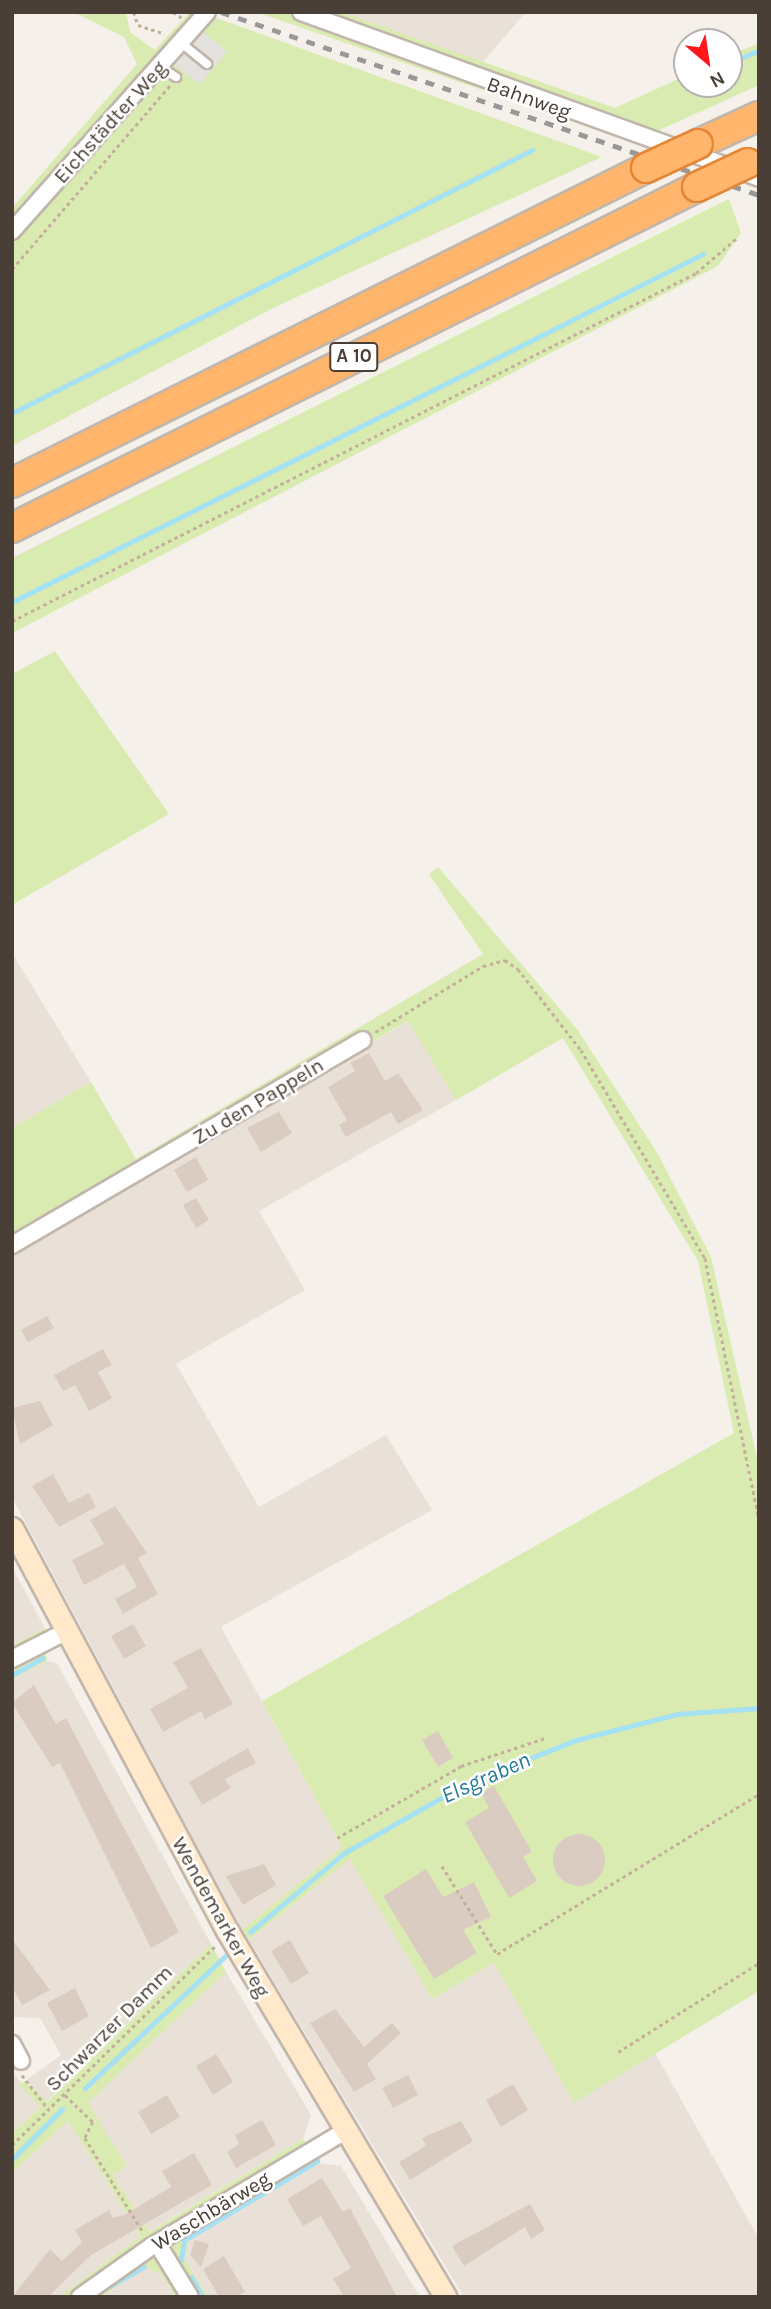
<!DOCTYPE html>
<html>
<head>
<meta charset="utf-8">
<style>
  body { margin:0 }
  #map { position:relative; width:771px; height:2309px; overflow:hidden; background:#f5f0ea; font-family:Karla,sans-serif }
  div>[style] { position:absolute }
  .residential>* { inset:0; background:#e9e1d8 }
  .green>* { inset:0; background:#daebb1 }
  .parking>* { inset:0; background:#e4e1de }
  .stream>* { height:5px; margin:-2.5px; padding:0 2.5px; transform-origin:2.5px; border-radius:2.5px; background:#a5e0f3 }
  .building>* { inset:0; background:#dbccc1 }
  .round { border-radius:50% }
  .path>* { height:2.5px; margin-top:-1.25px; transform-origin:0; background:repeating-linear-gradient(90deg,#c4af9c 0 3.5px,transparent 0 7px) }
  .roads { filter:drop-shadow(2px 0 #c1b6ac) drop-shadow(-2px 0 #c1b6ac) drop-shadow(0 2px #c1b6ac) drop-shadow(0 -2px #c1b6ac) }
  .lane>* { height:8px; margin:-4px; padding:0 4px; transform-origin:4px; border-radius:4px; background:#fff }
  .street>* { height:16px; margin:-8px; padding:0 8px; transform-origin:8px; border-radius:8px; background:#fff }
  .secondary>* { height:21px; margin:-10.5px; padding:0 10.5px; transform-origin:10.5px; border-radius:10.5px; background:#ffe9ca }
  .highway>* { height:28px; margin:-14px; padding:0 14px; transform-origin:14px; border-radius:14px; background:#ffb56b }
  .rail>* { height:5px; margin-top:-2.5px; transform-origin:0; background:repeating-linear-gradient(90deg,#989898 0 9px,transparent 0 18px) }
  .bridges { filter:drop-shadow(2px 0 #e48635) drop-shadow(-2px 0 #e48635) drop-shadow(0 2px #e48635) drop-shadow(0 -2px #e48635) }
  .highway-bridge>* { height:28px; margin:-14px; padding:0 14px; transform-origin:14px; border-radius:14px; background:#ffb56b }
  span { translate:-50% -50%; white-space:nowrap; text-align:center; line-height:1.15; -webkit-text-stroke:5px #fff; paint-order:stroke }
  .shield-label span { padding:2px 5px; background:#fff; border:2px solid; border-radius:5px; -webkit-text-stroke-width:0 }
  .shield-label { font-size:19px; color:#4a3f37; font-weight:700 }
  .street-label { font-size:21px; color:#4a3f37 }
  .water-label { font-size:23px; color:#267b99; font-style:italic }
  .frame { position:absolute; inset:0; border:14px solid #4a3f37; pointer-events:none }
  .north { position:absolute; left:673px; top:28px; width:70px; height:70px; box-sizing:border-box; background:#fff; border:2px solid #b7b2af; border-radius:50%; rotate:151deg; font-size:19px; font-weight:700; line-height:28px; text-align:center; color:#4a3f37 }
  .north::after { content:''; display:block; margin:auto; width:24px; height:32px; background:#ff171b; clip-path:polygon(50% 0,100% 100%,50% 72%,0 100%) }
</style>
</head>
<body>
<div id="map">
  <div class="residential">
    <div style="clip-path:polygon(341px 12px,526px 12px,482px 63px)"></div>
    <div style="clip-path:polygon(12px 953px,91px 1082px,12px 1128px)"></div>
    <div style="clip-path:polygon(409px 1021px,456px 1100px,259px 1211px,305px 1290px,176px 1364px,259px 1507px,386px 1435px,432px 1510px,221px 1627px,342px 1847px,242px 1930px,12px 1497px,12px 1252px)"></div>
    <div style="clip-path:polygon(12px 1567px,45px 1628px,12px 1645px)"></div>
    <div style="clip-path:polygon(47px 1661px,57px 1663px,211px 1944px,46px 2102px,25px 2081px,61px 2055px,40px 2018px,12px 2017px,12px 1679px)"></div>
    <div style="clip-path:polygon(350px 1858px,432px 1999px,494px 1963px,574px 2102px,655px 2053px,759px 2239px,759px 2297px,464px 2297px,249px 1940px)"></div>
    <div style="clip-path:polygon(226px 1972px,311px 2115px,303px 2139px,148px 2232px,112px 2175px,127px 2165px,87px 2103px)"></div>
    <div style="clip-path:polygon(12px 2071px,41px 2107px,12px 2133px)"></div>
    <div style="clip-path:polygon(68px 2121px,141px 2236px,59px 2297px,12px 2297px,12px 2173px)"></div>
    <div style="clip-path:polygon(318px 2163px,341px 2166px,420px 2297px,208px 2297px,184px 2258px,190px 2239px)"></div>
    <div style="clip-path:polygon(145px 2267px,161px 2274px,175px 2297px,101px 2297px)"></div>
  </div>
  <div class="green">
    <div style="clip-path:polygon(73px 12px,126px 12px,130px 32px,155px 50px,190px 12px,217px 12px,214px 17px,602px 157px,273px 308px,12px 446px,12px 208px,137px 64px,124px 37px)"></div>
    <div style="clip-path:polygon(256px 12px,341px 12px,615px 108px,687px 75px,687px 84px,729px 84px,729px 56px,759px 43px,759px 85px,633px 142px)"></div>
    <div style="clip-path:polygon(729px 199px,741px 233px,718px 266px,12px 633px,12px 558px)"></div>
    <div style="clip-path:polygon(55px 651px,169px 814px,12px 905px,12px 674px)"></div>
    <div style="clip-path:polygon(438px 867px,577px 1029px,658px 1154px,711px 1257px,759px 1466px,759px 1991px,574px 2103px,494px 1963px,432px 1999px,350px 1859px,249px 1940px,242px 1930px,342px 1847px,262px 1701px,734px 1433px,698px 1261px,563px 1038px,456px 1100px,408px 1021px,12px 1252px,12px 1128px,91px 1082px,136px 1159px,483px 954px,429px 874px)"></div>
    <div style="clip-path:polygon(45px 1628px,47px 1661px,12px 1679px,12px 1645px)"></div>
    <div style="clip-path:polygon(211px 1944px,226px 1972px,88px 2103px,127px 2166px,113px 2175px,149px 2232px,303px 2139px,318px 2163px,190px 2239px,184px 2258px,208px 2297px,175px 2297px,161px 2274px,145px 2267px,101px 2297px,59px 2297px,141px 2236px,68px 2121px,12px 2173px,12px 2133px,41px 2107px,19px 2084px,25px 2081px,47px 2102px)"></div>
  </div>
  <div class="parking">
    <div style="clip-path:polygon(201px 30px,227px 52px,200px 84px,173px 64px)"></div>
  </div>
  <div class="stream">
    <div style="left:729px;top:63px;width:33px;rotate:-23deg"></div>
    <div style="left:685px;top:81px;width:2px"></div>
    <div style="left:12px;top:413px;width:583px;rotate:-26.83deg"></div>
    <div style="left:12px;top:602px;width:774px;rotate:-26.73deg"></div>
    <div style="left:12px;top:1675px;width:35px;rotate:-29deg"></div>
    <div style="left:250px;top:1932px;width:123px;rotate:-40deg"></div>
    <div style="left:344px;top:1853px;width:142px;rotate:-29.6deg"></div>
    <div style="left:467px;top:1783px;width:117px;rotate:-21.5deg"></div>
    <div style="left:576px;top:1740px;width:104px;rotate:-14.4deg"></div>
    <div style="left:677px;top:1714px;width:82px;rotate:-4.2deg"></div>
    <div style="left:85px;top:2088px;width:194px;rotate:-43.3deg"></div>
    <div style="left:12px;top:2159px;width:71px;rotate:-45deg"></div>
    <div style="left:181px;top:2260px;width:20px;rotate:-81deg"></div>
    <div style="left:184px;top:2240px;width:155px;rotate:-30.7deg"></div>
    <div style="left:191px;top:2277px;width:23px;rotate:59deg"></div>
    <div style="left:110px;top:2286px;width:39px;rotate:-30deg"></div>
  </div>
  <div class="building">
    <div style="clip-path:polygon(369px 1053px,385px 1081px,398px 1073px,423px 1110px,398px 1124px,391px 1112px,346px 1137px,339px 1125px,347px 1120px,328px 1087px,355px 1071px,350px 1063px)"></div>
    <div style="clip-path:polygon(279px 1112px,292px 1133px,261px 1152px,247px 1128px)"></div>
    <div style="clip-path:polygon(196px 1157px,208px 1180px,187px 1192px,174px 1170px)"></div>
    <div style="clip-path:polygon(196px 1198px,209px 1220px,196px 1228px,183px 1205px)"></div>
    <div style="clip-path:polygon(47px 1316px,54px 1328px,28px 1342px,21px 1330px)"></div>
    <div style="clip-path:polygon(103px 1349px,112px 1365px,98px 1372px,112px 1398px,89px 1411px,75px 1385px,63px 1391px,54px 1375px)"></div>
    <div style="clip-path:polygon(40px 1401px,53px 1425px,20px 1444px,12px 1408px)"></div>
    <div style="clip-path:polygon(53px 1474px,69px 1503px,89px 1493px,96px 1507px,59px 1527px,32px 1486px)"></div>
    <div style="clip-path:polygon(115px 1506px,147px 1553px,138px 1558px,158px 1594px,123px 1614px,115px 1599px,137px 1587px,124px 1564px,84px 1585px,72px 1560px,104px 1544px,90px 1520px)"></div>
    <div style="clip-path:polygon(133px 1624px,146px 1646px,124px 1659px,111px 1636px)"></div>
    <div style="clip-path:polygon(201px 1648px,233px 1704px,205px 1719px,201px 1711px,163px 1732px,150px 1709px,188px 1688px,173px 1662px)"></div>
    <div style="clip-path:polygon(34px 1685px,56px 1724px,66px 1718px,179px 1932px,151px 1948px,60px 1763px,52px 1767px,12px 1703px)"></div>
    <div style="clip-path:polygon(438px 1731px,453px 1758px,438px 1767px,422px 1740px)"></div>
    <div style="clip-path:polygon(248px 1748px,256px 1763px,225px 1779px,231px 1788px,202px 1805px,189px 1782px)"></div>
    <div style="clip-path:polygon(494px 1786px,532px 1852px,523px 1857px,537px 1881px,509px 1898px,465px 1822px,489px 1808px,481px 1793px)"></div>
    <div class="round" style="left:553px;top:1834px;width:52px;height:52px"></div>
    <div style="clip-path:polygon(264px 1864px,276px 1885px,243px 1905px,226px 1876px)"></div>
    <div style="clip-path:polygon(426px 1869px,443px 1897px,474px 1882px,491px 1917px,463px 1930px,477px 1953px,434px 1979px,383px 1896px)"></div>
    <div style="clip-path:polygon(12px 1939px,50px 1990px,22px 2005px,12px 1987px)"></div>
    <div style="clip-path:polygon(290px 1940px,309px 1973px,291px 1984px,271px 1951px)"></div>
    <div style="clip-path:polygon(75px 1988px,89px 2016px,62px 2031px,47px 2003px)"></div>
    <div style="clip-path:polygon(335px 2009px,364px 2047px,392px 2023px,401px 2033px,367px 2064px,376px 2079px,354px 2092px,310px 2023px)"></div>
    <div style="clip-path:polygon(216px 2054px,233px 2082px,213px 2095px,196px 2066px)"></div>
    <div style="clip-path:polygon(408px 2075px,418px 2095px,393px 2108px,382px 2088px)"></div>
    <div style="clip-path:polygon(513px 2084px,528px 2110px,501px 2127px,486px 2100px)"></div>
    <div style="clip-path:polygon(167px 2095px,180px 2117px,151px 2134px,138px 2112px)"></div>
    <div style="clip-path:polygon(262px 2120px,276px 2145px,236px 2168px,227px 2152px,239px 2144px,235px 2135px)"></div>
    <div style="clip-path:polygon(461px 2121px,473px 2141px,410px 2180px,399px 2162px,426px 2146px,422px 2138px)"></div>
    <div style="clip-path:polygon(194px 2153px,212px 2185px,91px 2255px,48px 2297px,12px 2297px,50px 2249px,62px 2261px,82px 2242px,75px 2230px,109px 2210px,113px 2218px,124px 2215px,171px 2187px,162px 2171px)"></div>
    <div style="clip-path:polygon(322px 2178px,343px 2212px,350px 2208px,397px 2297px,344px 2297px,333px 2279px,351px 2268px,321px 2216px,303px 2226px,287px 2199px)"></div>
    <div style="clip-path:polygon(530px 2204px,545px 2230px,531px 2239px,525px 2227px,464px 2266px,452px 2246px)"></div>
    <div style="clip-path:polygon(195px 2240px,209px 2244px,201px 2267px,190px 2255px)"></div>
    <div style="clip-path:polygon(224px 2256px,245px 2292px,237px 2297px,219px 2297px,203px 2269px)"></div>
  </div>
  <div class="path">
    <div style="left:134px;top:12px;width:14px;rotate:73deg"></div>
    <div style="left:138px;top:25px;width:28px;rotate:18deg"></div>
    <div style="left:173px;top:12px;width:11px;rotate:34deg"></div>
    <div style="left:12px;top:269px;width:243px;rotate:-49.3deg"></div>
    <div style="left:12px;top:621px;width:767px;rotate:-26.97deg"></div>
    <div style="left:696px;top:273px;width:55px;rotate:-40.6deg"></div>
    <div style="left:375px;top:1032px;width:127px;rotate:-31.4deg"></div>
    <div style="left:483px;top:966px;width:23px;rotate:-15deg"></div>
    <div style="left:505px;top:960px;width:16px;rotate:35deg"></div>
    <div style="left:518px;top:969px;width:103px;rotate:52.1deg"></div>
    <div style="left:581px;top:1050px;width:242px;rotate:59.2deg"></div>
    <div style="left:705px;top:1258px;width:267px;rotate:78.3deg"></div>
    <div style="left:337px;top:1838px;width:143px;rotate:-30.1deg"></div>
    <div style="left:461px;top:1766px;width:89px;rotate:-18.4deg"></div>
    <div style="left:442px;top:1866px;width:104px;rotate:58deg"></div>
    <div style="left:497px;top:1954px;width:307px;rotate:-31.4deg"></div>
    <div style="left:618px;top:2052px;width:167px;rotate:-32.3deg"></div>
    <div style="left:22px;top:2075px;width:44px;rotate:52.4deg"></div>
    <div style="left:65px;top:2095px;width:39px;rotate:44deg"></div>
    <div style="left:93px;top:2122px;width:18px;rotate:117deg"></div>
    <div style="left:85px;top:2138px;width:110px;rotate:58.3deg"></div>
    <div style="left:12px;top:2145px;width:286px;rotate:-44.4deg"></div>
  </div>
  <div class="roads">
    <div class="lane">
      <div style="left:180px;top:42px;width:35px;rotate:39deg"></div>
      <div style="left:160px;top:67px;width:19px;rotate:32deg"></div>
    </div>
    <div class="street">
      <div style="left:301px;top:12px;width:487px;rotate:19.9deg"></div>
      <div style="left:12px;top:231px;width:293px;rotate:-48.3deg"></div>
      <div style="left:12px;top:1245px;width:406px;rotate:-30.3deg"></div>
      <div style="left:12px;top:1659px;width:62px;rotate:-27deg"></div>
      <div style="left:12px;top:2044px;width:19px;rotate:62deg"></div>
      <div style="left:157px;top:2243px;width:63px;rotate:58.6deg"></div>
      <div style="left:80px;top:2297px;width:88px;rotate:-35.3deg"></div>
      <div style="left:152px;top:2246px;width:225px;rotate:-30.8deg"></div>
    </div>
    <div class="secondary">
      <div style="left:12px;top:1528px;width:458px;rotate:61.9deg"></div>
      <div style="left:228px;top:1932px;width:425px;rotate:59.2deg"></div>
    </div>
    <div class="highway">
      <div style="left:698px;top:144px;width:67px;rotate:-24.7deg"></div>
      <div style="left:12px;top:483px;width:708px;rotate:-26.42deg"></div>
      <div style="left:12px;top:528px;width:765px;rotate:-26.46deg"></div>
    </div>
  </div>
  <div class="rail">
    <div style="left:221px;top:12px;width:568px;rotate:18.79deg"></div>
  </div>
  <div class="bridges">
    <div class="highway-bridge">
      <div style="left:646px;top:168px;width:57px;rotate:-24.8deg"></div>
      <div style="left:697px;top:187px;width:56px;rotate:-25.2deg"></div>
    </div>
  </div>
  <div class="shield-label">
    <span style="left:354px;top:357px">A 10</span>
  </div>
  <div class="street-label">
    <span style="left:529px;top:98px;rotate:20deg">Bahnweg</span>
    <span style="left:110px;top:122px;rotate:-48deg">Eichstädter Weg</span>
    <span style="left:258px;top:1101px;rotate:-31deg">Zu den Pappeln</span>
    <span style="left:221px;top:1917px;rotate:61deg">Wendemarker Weg</span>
    <span style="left:109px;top:2028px;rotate:-45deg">Schwarzer Damm</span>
    <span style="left:211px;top:2211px;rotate:-31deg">Waschbärweg</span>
  </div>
  <div class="water-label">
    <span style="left:486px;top:1778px;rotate:-24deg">Elsgraben</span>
  </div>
  <div class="frame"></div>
  <div class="north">N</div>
</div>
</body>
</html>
